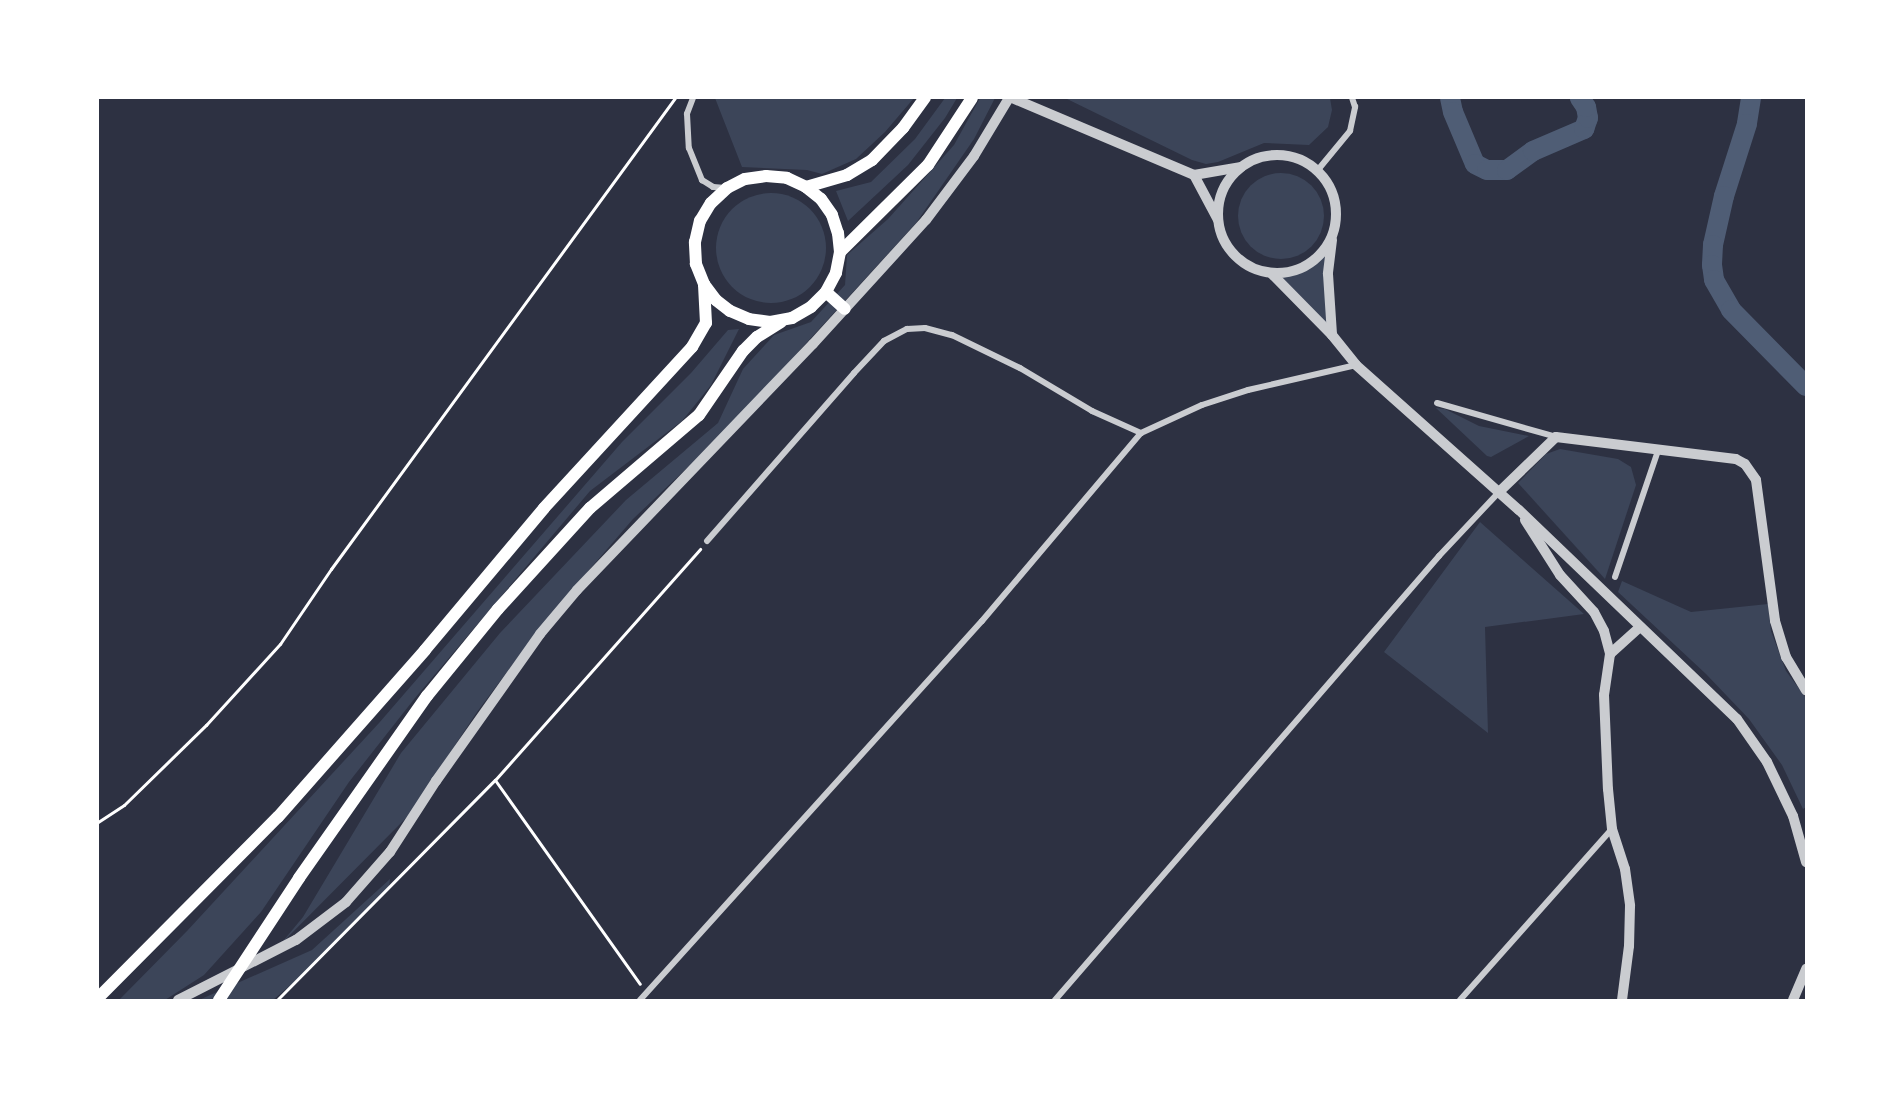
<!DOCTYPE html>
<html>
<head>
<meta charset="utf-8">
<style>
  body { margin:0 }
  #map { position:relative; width:1904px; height:1098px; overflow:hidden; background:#2d3142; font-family:"Public Sans",sans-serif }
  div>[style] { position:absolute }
  .green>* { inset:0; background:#3c4559 }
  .round { border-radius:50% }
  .canal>* { height:20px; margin:-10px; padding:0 10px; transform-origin:10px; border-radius:10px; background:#4f5d75 }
  .path>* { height:3px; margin:-1.5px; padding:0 1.5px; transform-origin:1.5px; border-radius:1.5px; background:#fff }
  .minor>* { height:6px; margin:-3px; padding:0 3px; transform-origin:3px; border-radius:3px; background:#caccd0 }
  .tertiary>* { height:10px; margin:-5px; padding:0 5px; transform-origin:5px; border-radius:5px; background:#caccd0 }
  .tertiary>.ring { margin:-5px; padding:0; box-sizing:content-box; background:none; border:10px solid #caccd0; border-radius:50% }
  .secondary>* { height:12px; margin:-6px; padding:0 6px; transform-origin:6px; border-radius:6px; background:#fff }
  span { translate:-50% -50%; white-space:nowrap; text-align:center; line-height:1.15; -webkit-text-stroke:6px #fff; paint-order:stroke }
  .frame { position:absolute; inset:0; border:99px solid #fff; pointer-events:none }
</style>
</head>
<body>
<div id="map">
  <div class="green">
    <div style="clip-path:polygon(715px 98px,914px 98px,885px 132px,856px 159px,822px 174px,807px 170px,742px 167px)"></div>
    <div style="clip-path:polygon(945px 98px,957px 98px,945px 118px,908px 165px,848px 221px,836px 191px,871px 182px,915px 139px)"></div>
    <div style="clip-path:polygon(980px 98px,995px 98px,974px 139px,916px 223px,726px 431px,633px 519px,571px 591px,521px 653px,477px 712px,408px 816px,279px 946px,303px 917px,401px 753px,500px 633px,626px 500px,718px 423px,743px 369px,774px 335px,811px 322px,845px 285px,847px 255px,888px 219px,954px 145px)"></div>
    <div style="clip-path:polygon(1065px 98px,1330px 98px,1332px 110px,1328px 127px,1309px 145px,1264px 143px,1218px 162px,1206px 164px,1192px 160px)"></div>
    <div class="round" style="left:1238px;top:173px;width:86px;height:86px"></div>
    <div class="round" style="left:716px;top:193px;width:110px;height:110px"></div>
    <div style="clip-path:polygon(1329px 245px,1330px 329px,1276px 275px,1292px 274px,1311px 265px)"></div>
    <div style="clip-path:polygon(739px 329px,711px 385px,682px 421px,590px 491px,415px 698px,349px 782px,261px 912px,204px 975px,165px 1000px,119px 1000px,187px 931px,379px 723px,622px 442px,691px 373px,728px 330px)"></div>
    <div style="clip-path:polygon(1436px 408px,1445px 409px,1479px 426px,1529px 436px,1491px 457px,1487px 456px)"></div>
    <div style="clip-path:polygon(1560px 449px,1618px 459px,1631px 467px,1636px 485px,1605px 579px,1518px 483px,1546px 454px)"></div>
    <div style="clip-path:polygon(1480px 522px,1584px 614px,1485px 627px,1488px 733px,1384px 652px)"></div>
    <div style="clip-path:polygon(1622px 581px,1691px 612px,1768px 604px,1771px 631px,1786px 671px,1806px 698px,1806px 807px,1803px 809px,1782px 765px,1749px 719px,1706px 674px,1618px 592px)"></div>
    <div style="clip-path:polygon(390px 879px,389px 887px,314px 965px,273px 1000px,199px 1000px,312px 950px)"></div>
  </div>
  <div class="canal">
    <div style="left:1450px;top:98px;width:14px;rotate:78deg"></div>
    <div style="left:1453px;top:112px;width:56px;rotate:67.1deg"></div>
    <div style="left:1475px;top:164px;width:13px;rotate:27deg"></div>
    <div style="left:1487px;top:170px;width:20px"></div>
    <div style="left:1507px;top:170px;width:32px;rotate:-36deg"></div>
    <div style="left:1533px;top:151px;width:56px;rotate:-23.3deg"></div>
    <div style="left:1584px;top:129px;width:12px;rotate:-70deg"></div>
    <div style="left:1588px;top:118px;width:11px;rotate:-100deg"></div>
    <div style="left:1586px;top:107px;width:11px;rotate:-124deg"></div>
    <div style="left:1751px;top:98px;width:26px;rotate:99deg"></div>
    <div style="left:1747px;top:124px;width:76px;rotate:107.7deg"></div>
    <div style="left:1724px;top:196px;width:50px;rotate:102.7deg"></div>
    <div style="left:1713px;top:245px;width:20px;rotate:93deg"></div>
    <div style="left:1712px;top:265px;width:15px;rotate:82deg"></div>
    <div style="left:1714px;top:280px;width:34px;rotate:60deg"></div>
    <div style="left:1731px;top:310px;width:107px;rotate:45.4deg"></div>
  </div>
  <div class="path">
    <div style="left:495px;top:780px;width:250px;rotate:54.6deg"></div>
    <div style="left:98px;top:822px;width:31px;rotate:-33deg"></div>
    <div style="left:124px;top:805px;width:115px;rotate:-44.3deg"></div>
    <div style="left:206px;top:725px;width:110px;rotate:-47.6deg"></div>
    <div style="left:280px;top:644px;width:91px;rotate:-55.8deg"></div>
    <div style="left:331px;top:569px;width:583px;rotate:-53.86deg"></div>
    <div style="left:277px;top:1000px;width:310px;rotate:-45.3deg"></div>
    <div style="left:495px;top:780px;width:309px;rotate:-48.4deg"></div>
  </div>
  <div class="minor">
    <div style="left:693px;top:98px;width:17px;rotate:111deg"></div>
    <div style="left:687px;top:114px;width:34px;rotate:87deg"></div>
    <div style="left:689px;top:148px;width:35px;rotate:68deg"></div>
    <div style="left:702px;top:180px;width:13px;rotate:32deg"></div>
    <div style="left:713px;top:187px;width:13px;rotate:4deg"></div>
    <div style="left:1317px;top:171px;width:52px;rotate:-50.5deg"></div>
    <div style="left:1350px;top:131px;width:25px;rotate:-78deg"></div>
    <div style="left:1355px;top:107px;width:9px;rotate:-108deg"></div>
    <div style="left:1437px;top:403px;width:124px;rotate:15.9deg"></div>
    <div style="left:707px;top:541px;width:223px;rotate:-48.8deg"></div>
    <div style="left:854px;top:373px;width:44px;rotate:-46.8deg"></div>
    <div style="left:884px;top:341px;width:26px;rotate:-28deg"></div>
    <div style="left:907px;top:329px;width:18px;rotate:-3deg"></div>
    <div style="left:925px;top:328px;width:28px;rotate:15deg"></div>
    <div style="left:952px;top:335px;width:76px;rotate:25.9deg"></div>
    <div style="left:1020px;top:368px;width:84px;rotate:30.8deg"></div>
    <div style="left:1092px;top:411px;width:54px;rotate:24.2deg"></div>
    <div style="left:1615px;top:577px;width:133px;rotate:-71.2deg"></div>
    <div style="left:640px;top:1000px;width:510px;rotate:-47.94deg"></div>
    <div style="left:982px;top:621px;width:246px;rotate:-49.8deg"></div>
    <div style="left:1141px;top:433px;width:67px;rotate:-24.7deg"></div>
    <div style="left:1202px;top:405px;width:48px;rotate:-18.1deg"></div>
    <div style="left:1248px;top:390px;width:111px;rotate:-13deg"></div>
    <div style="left:1055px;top:1000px;width:587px;rotate:-49.14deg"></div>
    <div style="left:1439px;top:556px;width:88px;rotate:-46.8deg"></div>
    <div style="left:1460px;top:1000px;width:229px;rotate:-48.4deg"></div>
  </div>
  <div class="tertiary">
    <div style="left:1012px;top:98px;width:198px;rotate:22.9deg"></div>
    <div style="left:1194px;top:175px;width:48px;rotate:-9.7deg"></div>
    <div class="ring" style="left:1218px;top:155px;width:108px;height:108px"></div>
    <div style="left:1194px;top:175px;width:51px;rotate:61.9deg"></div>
    <div style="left:1332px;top:240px;width:34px;rotate:97deg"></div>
    <div style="left:1328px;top:274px;width:61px;rotate:86.2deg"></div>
    <div style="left:1271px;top:273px;width:87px;rotate:45.5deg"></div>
    <div style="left:1332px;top:335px;width:38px;rotate:51deg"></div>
    <div style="left:1356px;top:365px;width:218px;rotate:41.7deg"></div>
    <div style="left:1519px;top:510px;width:302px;rotate:43.8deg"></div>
    <div style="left:1737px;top:719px;width:52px;rotate:55.1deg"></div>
    <div style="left:1767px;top:762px;width:60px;rotate:64.3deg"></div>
    <div style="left:1793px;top:816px;width:48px;rotate:74.2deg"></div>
    <div style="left:1499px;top:492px;width:79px;rotate:-44deg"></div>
    <div style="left:1556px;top:437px;width:181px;rotate:7deg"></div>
    <div style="left:1736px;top:459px;width:10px;rotate:29deg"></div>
    <div style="left:1745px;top:464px;width:19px;rotate:55deg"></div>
    <div style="left:1756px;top:480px;width:142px;rotate:82.3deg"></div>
    <div style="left:1775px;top:621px;width:38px;rotate:73deg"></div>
    <div style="left:1786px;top:657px;width:39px;rotate:59deg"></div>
    <div style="left:1525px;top:520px;width:65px;rotate:57.5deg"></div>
    <div style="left:1560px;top:575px;width:50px;rotate:47.4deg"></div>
    <div style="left:1594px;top:612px;width:21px;rotate:62deg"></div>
    <div style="left:1604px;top:631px;width:24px;rotate:75deg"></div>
    <div style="left:1610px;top:654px;width:41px;rotate:98.3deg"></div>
    <div style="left:1604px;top:695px;width:94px;rotate:87.6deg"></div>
    <div style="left:1608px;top:789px;width:40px;rotate:84.3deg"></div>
    <div style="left:1612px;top:829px;width:42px;rotate:72deg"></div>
    <div style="left:1625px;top:869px;width:37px;rotate:82deg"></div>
    <div style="left:1630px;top:906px;width:40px;rotate:91.4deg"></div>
    <div style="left:1629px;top:946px;width:54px;rotate:97.4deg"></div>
    <div style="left:1610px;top:654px;width:39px;rotate:-42deg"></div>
    <div style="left:178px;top:1000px;width:132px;rotate:-27deg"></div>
    <div style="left:296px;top:940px;width:63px;rotate:-37.2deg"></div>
    <div style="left:346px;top:902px;width:67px;rotate:-48.7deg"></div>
    <div style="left:390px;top:852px;width:85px;rotate:-57.1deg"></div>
    <div style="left:436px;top:781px;width:180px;rotate:-54.7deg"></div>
    <div style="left:540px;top:634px;width:57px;rotate:-49.9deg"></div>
    <div style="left:577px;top:590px;width:341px;rotate:-46.2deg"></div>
    <div style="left:813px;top:344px;width:168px;rotate:-47.7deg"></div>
    <div style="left:926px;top:220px;width:80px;rotate:-53.1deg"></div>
    <div style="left:974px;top:156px;width:68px;rotate:-58.9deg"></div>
    <div style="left:1793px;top:1000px;width:34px;rotate:-67deg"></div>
  </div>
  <div class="secondary">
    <div style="left:806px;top:187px;width:43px;rotate:-16.3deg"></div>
    <div style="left:847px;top:175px;width:29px;rotate:-31deg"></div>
    <div style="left:872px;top:160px;width:45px;rotate:-45.9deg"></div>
    <div style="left:903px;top:128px;width:37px;rotate:-54deg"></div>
    <div style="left:840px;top:252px;width:124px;rotate:-44.7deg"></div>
    <div style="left:928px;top:165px;width:80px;rotate:-56.7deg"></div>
    <div style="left:826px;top:292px;width:25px;rotate:42deg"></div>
    <div style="left:98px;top:998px;width:255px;rotate:-45.2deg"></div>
    <div style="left:278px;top:817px;width:222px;rotate:-48.6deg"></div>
    <div style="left:425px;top:650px;width:185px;rotate:-50deg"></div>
    <div style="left:544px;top:508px;width:219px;rotate:-47.4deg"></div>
    <div style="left:692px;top:347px;width:28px;rotate:-60deg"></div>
    <div style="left:706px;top:323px;width:39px;rotate:-93deg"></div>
    <div style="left:704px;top:284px;width:22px;rotate:-112deg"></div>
    <div style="left:696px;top:264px;width:22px;rotate:-93deg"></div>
    <div style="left:695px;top:242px;width:22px;rotate:-77deg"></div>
    <div style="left:700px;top:221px;width:21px;rotate:-59deg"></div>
    <div style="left:711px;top:203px;width:22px;rotate:-43deg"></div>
    <div style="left:727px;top:188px;width:20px;rotate:-27deg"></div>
    <div style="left:745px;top:179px;width:21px;rotate:-8deg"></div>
    <div style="left:766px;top:176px;width:21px;rotate:5deg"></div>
    <div style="left:787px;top:178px;width:21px;rotate:25deg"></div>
    <div style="left:806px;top:187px;width:19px;rotate:39deg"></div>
    <div style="left:821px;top:199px;width:19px;rotate:55deg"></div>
    <div style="left:832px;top:215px;width:19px;rotate:72deg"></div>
    <div style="left:838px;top:233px;width:19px;rotate:84deg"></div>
    <div style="left:840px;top:252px;width:21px;rotate:101deg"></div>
    <div style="left:836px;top:273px;width:21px;rotate:118deg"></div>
    <div style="left:826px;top:292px;width:21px;rotate:135deg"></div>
    <div style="left:811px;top:307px;width:22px;rotate:150deg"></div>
    <div style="left:792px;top:318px;width:22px;rotate:170deg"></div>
    <div style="left:770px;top:322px;width:21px;rotate:-172deg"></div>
    <div style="left:749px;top:319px;width:21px;rotate:-157deg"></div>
    <div style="left:730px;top:311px;width:18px;rotate:-142deg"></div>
    <div style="left:716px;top:300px;width:20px;rotate:-127deg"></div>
    <div style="left:219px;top:1000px;width:146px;rotate:-56.7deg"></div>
    <div style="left:299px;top:878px;width:223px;rotate:-54.9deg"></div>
    <div style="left:427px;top:696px;width:112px;rotate:-50.8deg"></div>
    <div style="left:498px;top:609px;width:137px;rotate:-47.7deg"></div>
    <div style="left:590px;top:508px;width:143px;rotate:-40.5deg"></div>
    <div style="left:699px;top:415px;width:78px;rotate:-55.5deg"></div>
    <div style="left:743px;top:351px;width:20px;rotate:-45deg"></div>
    <div style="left:757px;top:337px;width:28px;rotate:-32deg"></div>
  </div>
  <div class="frame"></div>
</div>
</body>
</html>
